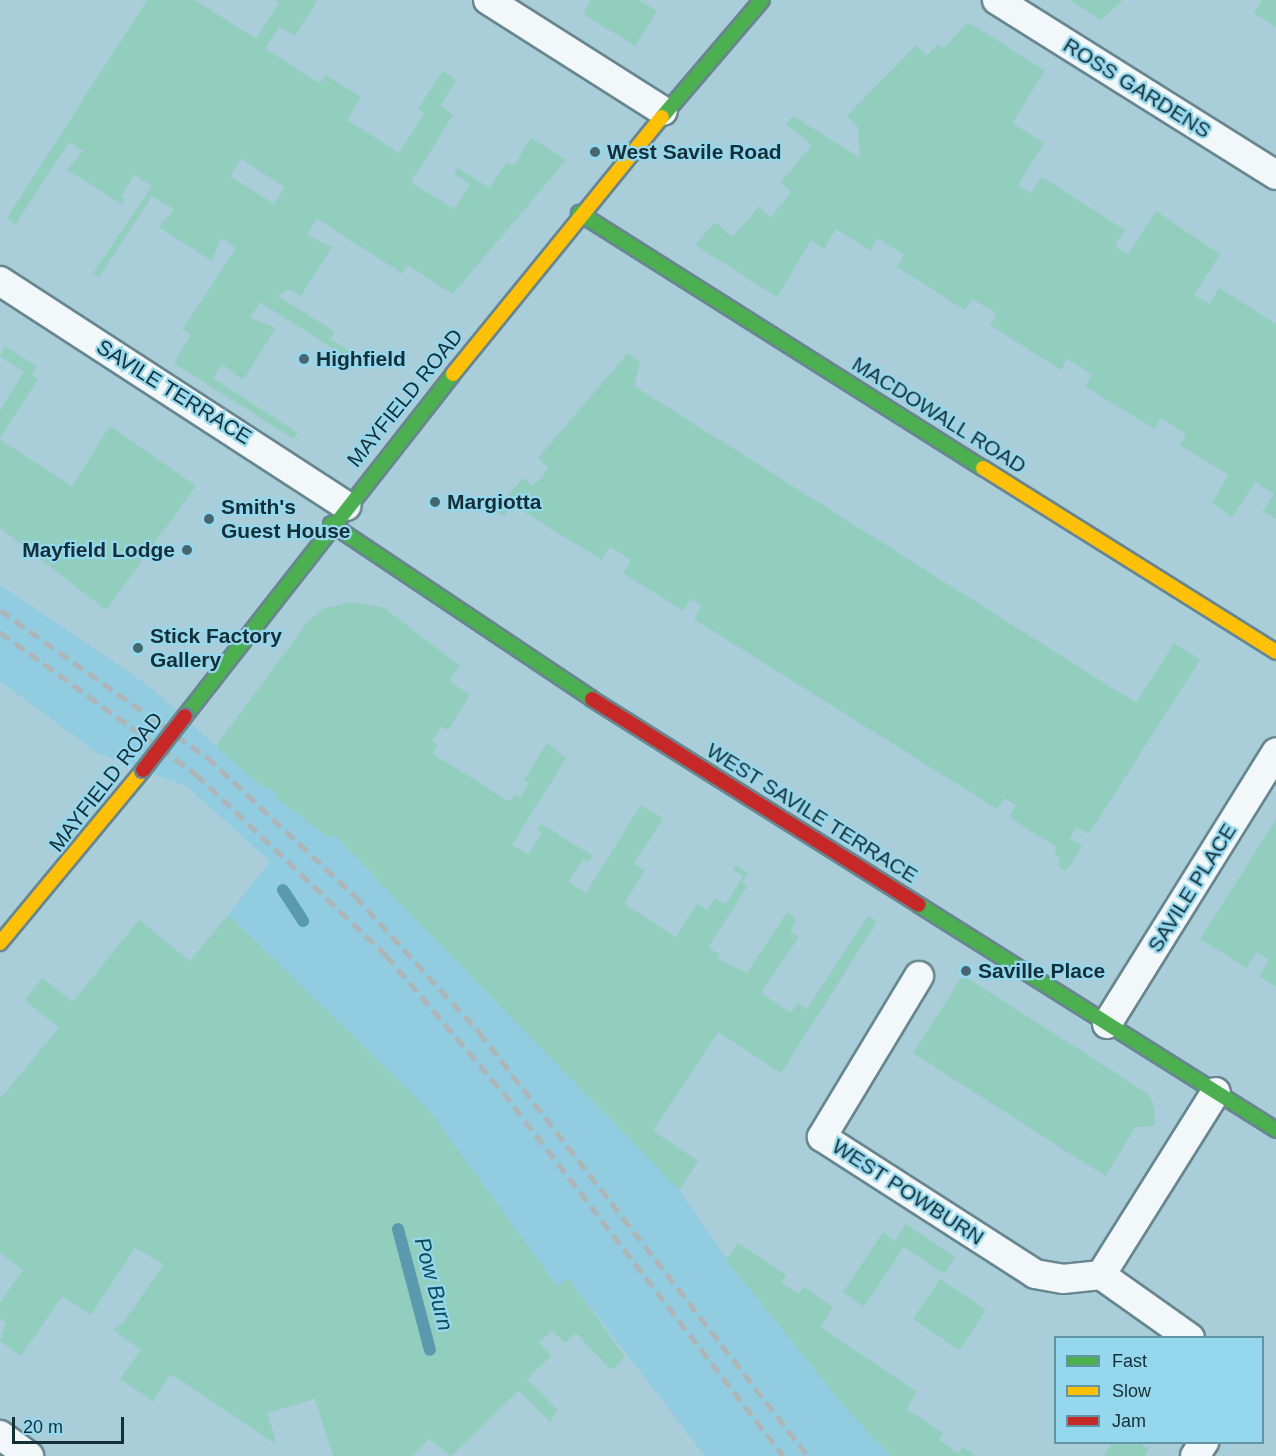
<!DOCTYPE html>
<html>
<head>
<meta charset="utf-8">
<style>
  body { margin:0 }
  #map { position:relative; width:1276px; height:1456px; overflow:hidden; background:#a9cdd9; font-family:Helvetica,sans-serif }
  div>[style] { position:absolute }
  .built>* { inset:0; background:#92cce0 }
  .green>* { inset:0; background:#91cebe }
  .stream>* { height:12px; margin:-6px; padding:0 6px; transform-origin:6px; border-radius:6px; background:#5a99ae }
  .roads { filter:drop-shadow(2px 0 #68868f) drop-shadow(-2px 0 #68868f) drop-shadow(0 2px #68868f) drop-shadow(0 -2px #68868f) }
  .street>* { height:28px; margin:-14px; padding:0 14px; transform-origin:14px; border-radius:14px; background:#f2f8f9 }
  .fast>* { height:14px; margin:-7px; padding:0 7px; transform-origin:7px; border-radius:7px; background:#4caf50 }
  .slow>* { height:14px; margin:-7px; padding:0 7px; transform-origin:7px; border-radius:7px; background:#ffc107 }
  .jam>* { height:14px; margin:-7px; padding:0 7px; transform-origin:7px; border-radius:7px; background:#c62828 }
  .rail>* { height:4.5px; margin-top:-2.25px; transform-origin:0; background:repeating-linear-gradient(90deg,#acb5b8 0 12px,transparent 0 18px) }
  .bridges { filter:drop-shadow(2px 0 #68868f) drop-shadow(-2px 0 #68868f) drop-shadow(0 2px #68868f) drop-shadow(0 -2px #68868f) }
  .jam-bridge>* { height:14px; margin:-7px; padding:0 7px; transform-origin:7px; border-radius:7px; background:#c62828 }
  .dots>* { width:16px; height:16px; translate:-50% -50%; box-sizing:border-box; border:3px solid #95d7ed; border-radius:50% }
  span { translate:-50% -50%; white-space:nowrap; text-align:center; line-height:1.15; -webkit-text-stroke:4.5px #95d7ed; paint-order:stroke }
  .street-label { font-size:21px; color:#142f38 }
  .poi-label { font-size:21px; color:#142f38; font-weight:700 }
  .left { translate:0 -50%; text-align:left }
  .right { translate:-100% -50%; text-align:right }
  .water-label { font-size:22px; color:#094b5c; font-style:italic }
  .legend { position:absolute; left:1054px; top:1336px; width:210px; height:108px; box-sizing:border-box; background:#95d7ed; border:2px solid #6194a5; margin:0; padding:8px 10px; list-style:none; font-size:18px; color:#142f38 }
  .legend li { display:flex; align-items:center; gap:12px; height:30px }
  .legend b { width:30px; border:2px solid #6194a5 }
  .scale { position:absolute; left:12px; top:1417px; width:112px; height:27px; box-sizing:border-box; border:3px solid #142f38; border-top:0; padding-left:8px; font-size:18px; line-height:21px; white-space:nowrap; color:#142f38; -webkit-text-stroke:4px #95d7ed; paint-order:stroke }
</style>
</head>
<body>
<div id="map">
  <div class="built">
    <div style="clip-path:polygon(0 585px,149px 686px,263px 788px,266px 785px,330px 839px,333px 835px,671px 1178px,741px 1279px,845px 1407px,890px 1456px,705px 1456px,569px 1279px,557px 1286px,428px 1109px,228px 915px,270px 861px,186px 786px,97px 753px,0 681px)"></div>
  </div>
  <div class="green">
    <div style="clip-path:polygon(evenodd,147px 0,195px 0,256px 39px,279px 3px,276px 0,318px 0,295px 36px,279px 27px,265px 49px,320px 83px,326px 75px,361px 97px,347px 120px,399px 153px,424px 114px,418px 109px,443px 71px,456px 80px,440px 106px,453px 115px,411px 182px,454px 209px,470px 184px,454px 174px,458px 168px,490px 188px,506px 162px,514px 166px,531px 138px,566px 160px,453px 294px,407px 265px,402px 273px,317px 219px,307px 235px,332px 247px,301px 296px,289px 289px,278px 296px,335px 332px,330px 339px,349px 351px,346px 357px,260px 302px,250px 318px,276px 328px,243px 380px,222px 364px,213px 378px,298px 433px,293px 439px,174px 363px,191px 335px,183px 329px,236px 248px,221px 238px,212px 261px,159px 227px,174px 209px,152px 196px,99px 277px,93px 273px,152px 186px,134px 175px,121px 196px,125px 199px,122px 204px,67px 170px,83px 151px,69px 142px,16px 224px,7px 218px,147px 0,241px 159px,285px 187px,274px 204px,230px 176px,241px 159px)"></div>
    <div style="clip-path:polygon(591px 0,639px 0,657px 11px,635px 46px,583px 14px)"></div>
    <div style="clip-path:polygon(1070px 0,1123px 0,1101px 20px)"></div>
    <div style="clip-path:polygon(1262px 0,1276px 0,1276px 27px,1254px 13px)"></div>
    <div style="clip-path:polygon(968px 22px,1045px 71px,1012px 123px,1044px 143px,1018px 185px,1031px 193px,1042px 177px,1125px 230px,1115px 246px,1128px 254px,1156px 211px,1220px 254px,1194px 295px,1209px 304px,1219px 288px,1276px 324px,1276px 519px,1263px 511px,1274px 494px,1255px 482px,1232px 517px,1226px 513px,1212px 503px,1229px 475px,1180px 445px,1186px 434px,1161px 418px,1154px 429px,1114px 404px,1085px 386px,1092px 375px,1080px 367px,1067px 359px,1061px 370px,990px 325px,997px 314px,972px 299px,965px 310px,897px 267px,904px 255px,878px 239px,870px 251px,836px 229px,824px 249px,811px 240px,777px 297px,695px 245px,715px 222px,732px 237px,759px 207px,771px 217px,791px 192px,781px 182px,812px 145px,786px 124px,793px 116px,860px 158px,858px 127px,847px 116px,916px 45px,927px 56px,938px 44px,944px 48px)"></div>
    <div style="clip-path:polygon(5px 346px,37px 367px,31px 376px,38px 379px,0 438px,0 410px,24px 372px,0 356px)"></div>
    <div style="clip-path:polygon(628px 353px,640px 362px,634px 386px,1136px 703px,1174px 643px,1200px 660px,1089px 834px,1076px 827px,1070px 839px,1082px 846px,1066px 871px,1057px 865px,1061px 858px,1054px 854px,1057px 848px,1009px 817px,1016px 805px,1004px 798px,997px 809px,694px 619px,702px 605px,690px 599px,683px 611px,623px 573px,631px 560px,623px 555px,610px 547px,602px 560px,513px 505px,504px 516px,494px 511px,523px 478px,533px 486px,542px 477px,549px 468px,538px 458px)"></div>
    <div style="clip-path:polygon(110px 426px,196px 486px,106px 610px,0 528px,0 440px,72px 486px)"></div>
    <div style="clip-path:polygon(352px 602px,384px 608px,460px 666px,449px 681px,470px 695px,448px 730px,441px 727px,432px 741px,437px 745px,433px 754px,510px 802px,514px 795px,520px 798px,529px 783px,524px 780px,547px 743px,566px 758px,512px 845px,528px 855px,542px 833px,537px 830px,541px 824px,593px 856px,588px 863px,583px 859px,569px 882px,586px 893px,641px 805px,651px 811px,663px 818px,634px 864px,645px 871px,624px 904px,676px 937px,697px 904px,707px 910px,715px 898px,726px 904px,743px 876px,733px 870px,736px 865px,748px 873px,742px 883px,747px 887px,708px 947px,720px 955px,718px 959px,747px 973px,787px 912px,797px 920px,790px 931px,799px 937px,761px 993px,791px 1013px,798px 1003px,807px 1009px,868px 916px,877px 922px,781px 1073px,718px 1032px,653px 1131px,698px 1161px,679px 1190px,334px 835px,330px 839px,276px 798px,278px 795px,266px 786px,263px 788px,216px 746px,306px 624px,322px 609px)"></div>
    <div style="clip-path:polygon(1276px 820px,1276px 987px,1259px 976px,1269px 960px,1257px 952px,1246px 968px,1200px 939px)"></div>
    <div style="clip-path:polygon(228px 915px,428px 1109px,557px 1286px,569px 1279px,625px 1357px,611px 1370px,576px 1333px,565px 1343px,552px 1331px,539px 1343px,551px 1356px,527px 1379px,557px 1410px,550px 1422px,519px 1390px,451px 1456px,429px 1439px,412px 1456px,333px 1456px,315px 1399px,267px 1413px,277px 1445px,171px 1374px,153px 1401px,120px 1379px,141px 1350px,113px 1330px,123px 1323px,164px 1264px,135px 1248px,91px 1315px,62px 1296px,21px 1356px,0 1341px,6px 1323px,0 1319px,0 1303px,23px 1270px,0 1253px,0 1099px,59px 1028px,25px 1000px,42px 978px,73px 1002px,139px 920px,190px 961px)"></div>
    <div style="clip-path:polygon(963px 975px,1148px 1094px,1154px 1106px,1155px 1126px,1136px 1127px,1105px 1176px,913px 1053px)"></div>
    <div style="clip-path:polygon(906px 1224px,955px 1257px,944px 1274px,904px 1247px,864px 1307px,843px 1292px,883px 1232px,895px 1241px)"></div>
    <div style="clip-path:polygon(738px 1243px,786px 1275px,781px 1283px,798px 1294px,804px 1287px,833px 1307px,820px 1327px,917px 1392px,906px 1409px,943px 1433px,939px 1440px,958px 1453px,963px 1447px,976px 1456px,890px 1456px,845px 1407px,726px 1260px)"></div>
    <div style="clip-path:polygon(940px 1279px,986px 1310px,959px 1350px,913px 1319px)"></div>
    <div style="clip-path:polygon(1112px 1443px,1139px 1443px,1149px 1449px,1145px 1456px,1104px 1456px)"></div>
  </div>
  <div class="stream">
    <div style="left:283px;top:890px;width:37px;rotate:57deg"></div>
    <div style="left:398px;top:1229px;width:125px;rotate:75.2deg"></div>
  </div>
  <div class="roads">
    <div class="street">
      <div style="left:488px;top:0;width:207px;rotate:32.4deg"></div>
      <div style="left:997px;top:0;width:329px;rotate:32.1deg"></div>
      <div style="left:0;top:281px;width:413px;rotate:33deg"></div>
      <div style="left:919px;top:976px;width:188px;rotate:121.1deg"></div>
      <div style="left:822px;top:1137px;width:253px;rotate:32.7deg"></div>
      <div style="left:1035px;top:1274px;width:28px;rotate:10deg"></div>
      <div style="left:1063px;top:1279px;width:38px;rotate:-6deg"></div>
      <div style="left:1101px;top:1275px;width:109px;rotate:35.3deg"></div>
      <div style="left:1107px;top:1024px;width:320px;rotate:-58.1deg"></div>
      <div style="left:1101px;top:1275px;width:216px;rotate:-57.9deg"></div>
      <div style="left:0;top:1435px;width:36px;rotate:36deg"></div>
      <div style="left:1195px;top:1456px;width:17px;rotate:-57deg"></div>
    </div>
    <div class="fast">
      <div style="left:662px;top:117px;width:154px;rotate:-49.5deg"></div>
      <div style="left:579px;top:213px;width:478px;rotate:32.3deg"></div>
      <div style="left:331px;top:524px;width:314px;rotate:33.8deg"></div>
      <div style="left:185px;top:716px;width:434px;rotate:-51.9deg"></div>
      <div style="left:919px;top:905px;width:422px;rotate:32.2deg"></div>
    </div>
    <div class="slow">
      <div style="left:453px;top:374px;width:331px;rotate:-50.9deg"></div>
      <div style="left:983px;top:468px;width:346px;rotate:32.1deg"></div>
      <div style="left:0;top:943px;width:224px;rotate:-50.4deg"></div>
    </div>
    <div class="jam">
      <div style="left:592px;top:699px;width:386px;rotate:32.2deg"></div>
    </div>
  </div>
  <div class="rail">
    <div style="left:0;top:610px;width:254px;rotate:35.4deg"></div>
    <div style="left:207px;top:757px;width:203px;rotate:43.2deg"></div>
    <div style="left:355px;top:896px;width:184px;rotate:47.6deg"></div>
    <div style="left:479px;top:1032px;width:537px;rotate:52.19deg"></div>
    <div style="left:0;top:632px;width:242px;rotate:35.9deg"></div>
    <div style="left:196px;top:774px;width:262px;rotate:43.6deg"></div>
    <div style="left:386px;top:955px;width:180px;rotate:49.5deg"></div>
    <div style="left:503px;top:1092px;width:459px;rotate:52.4deg"></div>
  </div>
  <div class="bridges">
    <div class="jam-bridge">
      <div style="left:143px;top:770px;width:68px;rotate:-52.1deg"></div>
    </div>
  </div>
  <div class="dots">
    <div style="left:595px;top:152px;background:#486670"></div>
    <div style="left:304px;top:359px;background:#486670"></div>
    <div style="left:435px;top:502px;background:#486670"></div>
    <div style="left:209px;top:519px;background:#486670"></div>
    <div style="left:187px;top:550px;background:#486670"></div>
    <div style="left:138px;top:648px;background:#486670"></div>
    <div style="left:966px;top:971px;background:#486670"></div>
  </div>
  <div class="street-label">
    <span style="left:1137px;top:88px;rotate:32deg">ROSS GARDENS</span>
    <span style="left:174px;top:392px;rotate:32deg">SAVILE TERRACE</span>
    <span style="left:405px;top:398px;rotate:-51deg">MAYFIELD ROAD</span>
    <span style="left:939px;top:415px;rotate:32deg">MACDOWALL ROAD</span>
    <span style="left:106px;top:782px;rotate:-52deg">MAYFIELD ROAD</span>
    <span style="left:812px;top:813px;rotate:32deg">WEST SAVILE TERRACE</span>
    <span style="left:1192px;top:888px;rotate:-58deg">SAVILE PLACE</span>
    <span style="left:908px;top:1192px;rotate:33deg">WEST POWBURN</span>
  </div>
  <div class="poi-label">
    <span class="left" style="left:607px;top:152px">West Savile Road</span>
    <span class="left" style="left:316px;top:359px">Highfield</span>
    <span class="left" style="left:447px;top:502px">Margiotta</span>
    <span class="left" style="left:221px;top:519px">Smith's<br>Guest House</span>
    <span class="right" style="left:175px;top:550px">Mayfield Lodge</span>
    <span class="left" style="left:150px;top:648px">Stick Factory<br>Gallery</span>
    <span class="left" style="left:978px;top:971px">Saville Place</span>
  </div>
  <div class="water-label">
    <span style="left:434px;top:1284px;rotate:75deg">Pow Burn</span>
  </div>
  <ul class="legend">
  <li><b style="height:8px;background:#4caf50"></b>Fast</li>
  <li><b style="height:8px;background:#ffc107"></b>Slow</li>
  <li><b style="height:8px;background:#c62828"></b>Jam</li>
  </ul>
  <div class="scale">20 m</div>
</div>
</body>
</html>
